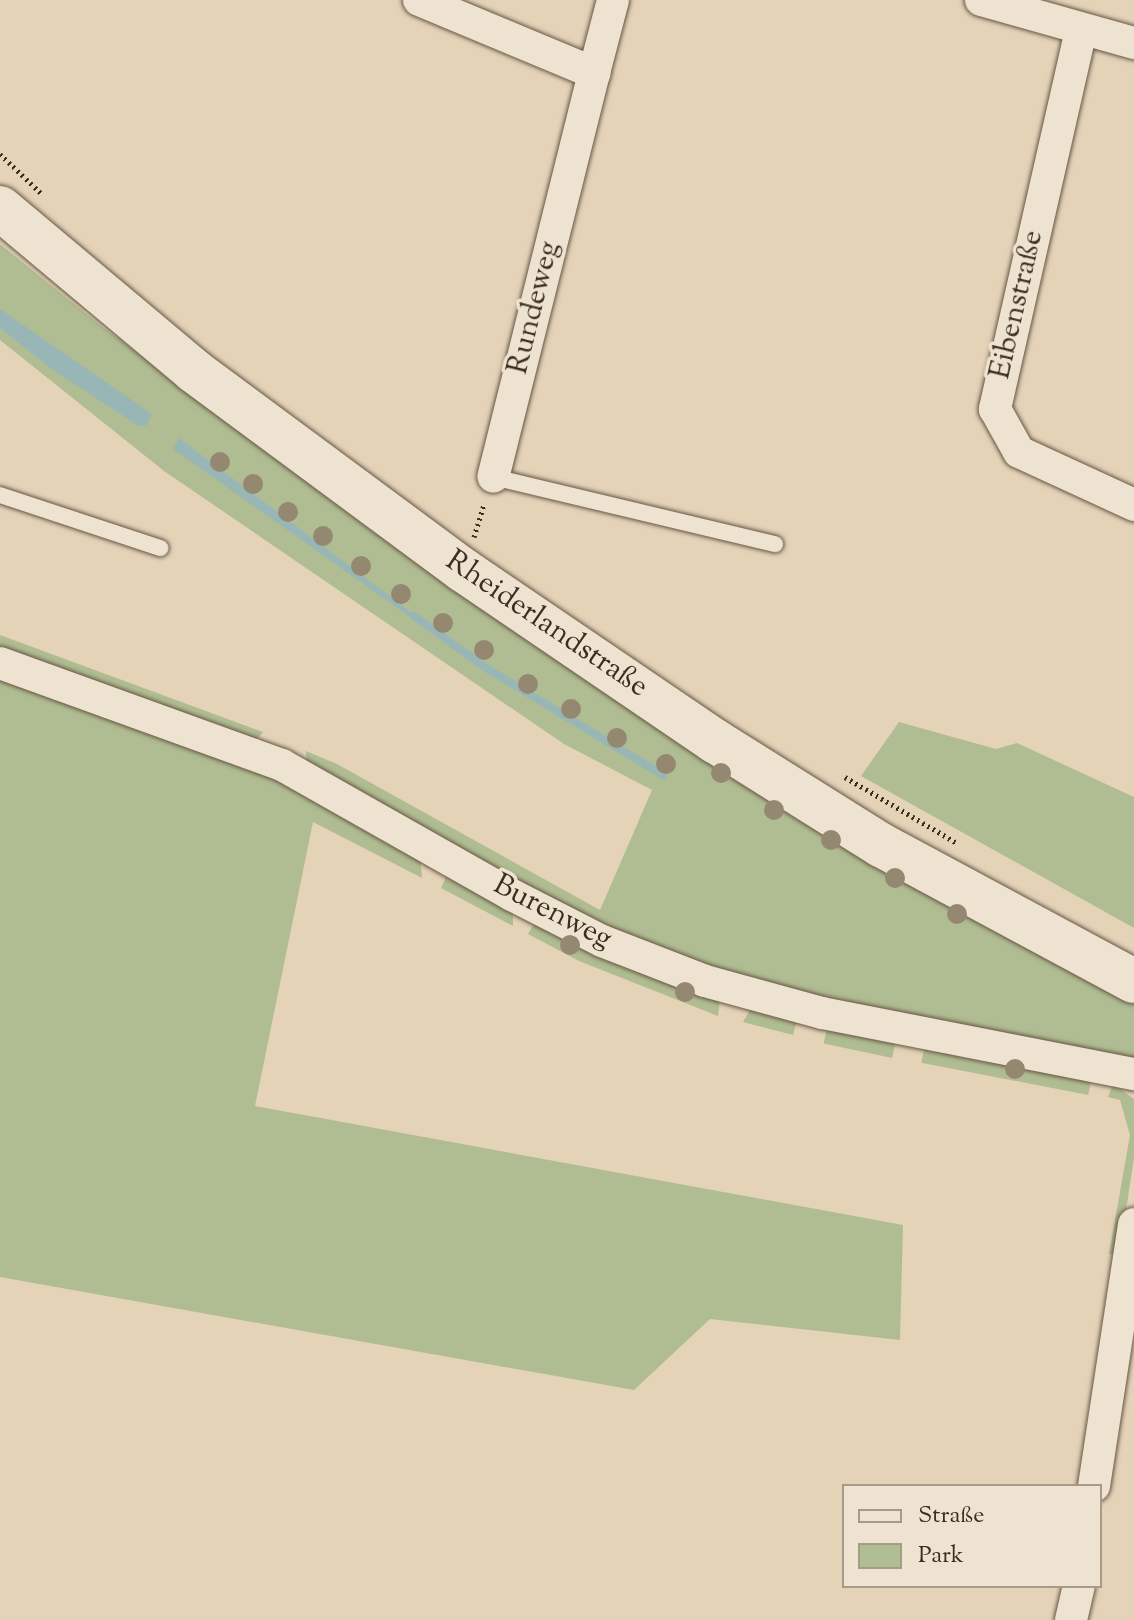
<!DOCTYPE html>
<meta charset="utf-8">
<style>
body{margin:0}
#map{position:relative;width:1134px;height:1620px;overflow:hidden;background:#e5d3b8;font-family:"Sorts Mill Goudy",serif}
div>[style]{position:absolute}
.green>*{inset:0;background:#b0bd92;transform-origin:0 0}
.water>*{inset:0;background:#98b6b6}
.stream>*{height:8px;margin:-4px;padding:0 4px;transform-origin:4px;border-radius:4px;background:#98b6b6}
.path>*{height:5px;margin-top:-2.5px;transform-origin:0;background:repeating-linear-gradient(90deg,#3c2e1e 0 2px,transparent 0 6px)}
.roads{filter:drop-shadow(0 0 2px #665744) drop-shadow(0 0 2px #665744)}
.lane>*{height:16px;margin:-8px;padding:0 8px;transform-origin:8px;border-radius:8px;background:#eee2d1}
.street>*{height:32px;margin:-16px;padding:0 16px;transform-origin:16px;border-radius:16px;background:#eee2d1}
.secondary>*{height:44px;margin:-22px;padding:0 22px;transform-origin:22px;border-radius:22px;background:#eee2d1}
.trees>*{width:20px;height:20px;margin:-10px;border-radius:50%;background:#958870}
span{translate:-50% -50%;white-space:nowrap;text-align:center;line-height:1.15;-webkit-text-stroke:7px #eee2d1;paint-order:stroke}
.street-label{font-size:30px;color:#3c2e1e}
.legend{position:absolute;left:842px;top:1484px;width:260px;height:104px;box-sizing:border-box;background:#eee2d1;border:2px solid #a79a89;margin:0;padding:10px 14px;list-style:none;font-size:24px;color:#3c2e1e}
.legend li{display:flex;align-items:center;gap:16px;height:40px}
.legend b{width:40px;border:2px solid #a79a89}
</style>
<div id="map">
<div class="green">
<div style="clip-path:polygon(0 244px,101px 326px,329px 493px,1134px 995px,1134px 1067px,809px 1001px,644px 950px,307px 766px,306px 751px,337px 764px,600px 910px,652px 790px,564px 744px,164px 471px,0 340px)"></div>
<div style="clip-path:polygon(0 635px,263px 732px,254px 743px,0 652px)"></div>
<div style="clip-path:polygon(0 672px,247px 764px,420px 853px,422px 878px,313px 822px,255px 1106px,903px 1225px,900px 1340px,710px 1319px,634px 1390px,0 1277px)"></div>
<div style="clip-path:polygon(899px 722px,996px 749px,1017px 743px,1134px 797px,1134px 928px,861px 776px)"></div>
<div style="clip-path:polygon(447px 875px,513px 906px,513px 926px,441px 888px)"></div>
<div style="clip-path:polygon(538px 917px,720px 997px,718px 1016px,579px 961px,528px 934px)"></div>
<div style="clip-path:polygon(752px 1006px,798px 1016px,793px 1035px,743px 1022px)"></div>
<div style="left:828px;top:1023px;width:70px;height:21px;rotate:12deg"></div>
<div style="left:925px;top:1044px;width:170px;height:19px;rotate:11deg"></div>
<div style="clip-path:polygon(1113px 1084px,1134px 1099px,1134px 1158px,1119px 1256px,1109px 1254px,1130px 1135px,1120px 1100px,1108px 1097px)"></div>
</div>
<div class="water">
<div style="clip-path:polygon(0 309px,152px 414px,147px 425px,139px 426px,53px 370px,0 328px)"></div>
<div style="clip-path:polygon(179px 438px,423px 621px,423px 626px,173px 449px)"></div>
</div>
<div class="stream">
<div style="left:414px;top:616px;width:89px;rotate:35.8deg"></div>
<div style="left:486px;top:668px;width:207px;rotate:31.2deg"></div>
</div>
<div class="path">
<div style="left:0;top:154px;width:59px;rotate:43.6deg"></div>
<div style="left:474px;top:537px;width:34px;rotate:-73deg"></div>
<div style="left:845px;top:777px;width:130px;rotate:30.5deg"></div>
</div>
<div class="roads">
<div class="lane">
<div style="left:493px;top:477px;width:290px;rotate:13.4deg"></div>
<div style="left:0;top:495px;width:169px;rotate:18.3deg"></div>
</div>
<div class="street">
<div style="left:419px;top:0;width:190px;rotate:22.6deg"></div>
<div style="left:594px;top:73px;width:416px;rotate:104deg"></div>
<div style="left:981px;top:0;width:159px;rotate:15.7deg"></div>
<div style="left:1081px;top:30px;width:389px;rotate:102.8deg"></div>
<div style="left:995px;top:409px;width:49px;rotate:60.8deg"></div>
<div style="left:1019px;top:452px;width:127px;rotate:24.7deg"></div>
<div style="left:594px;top:73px;width:75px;rotate:-75.4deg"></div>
<div style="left:0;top:663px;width:300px;rotate:19.9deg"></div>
<div style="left:282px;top:765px;width:264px;rotate:29.5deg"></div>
<div style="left:512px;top:895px;width:101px;rotate:27.1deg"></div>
<div style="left:602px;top:941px;width:110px;rotate:21.2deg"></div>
<div style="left:705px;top:981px;width:121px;rotate:15.3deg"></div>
<div style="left:822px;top:1013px;width:318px;rotate:11.1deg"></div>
<div style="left:1094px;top:1486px;width:265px;rotate:-81.3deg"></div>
<div style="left:1071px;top:1620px;width:35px;rotate:-77deg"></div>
</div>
<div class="secondary">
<div style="left:0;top:208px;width:253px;rotate:40deg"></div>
<div style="left:194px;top:371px;width:335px;rotate:36.5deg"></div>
<div style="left:463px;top:570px;width:305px;rotate:34.2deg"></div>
<div style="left:715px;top:741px;width:196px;rotate:32.1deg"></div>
<div style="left:881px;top:845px;width:287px;rotate:28.3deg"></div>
</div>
</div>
<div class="trees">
<div style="left:220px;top:462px"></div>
<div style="left:253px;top:484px"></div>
<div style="left:288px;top:512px"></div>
<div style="left:323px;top:536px"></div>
<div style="left:361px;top:566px"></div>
<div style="left:401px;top:594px"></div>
<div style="left:443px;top:623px"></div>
<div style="left:484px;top:650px"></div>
<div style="left:528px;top:684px"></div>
<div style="left:571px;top:709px"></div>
<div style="left:617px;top:738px"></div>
<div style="left:666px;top:764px"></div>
<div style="left:721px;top:773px"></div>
<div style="left:774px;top:810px"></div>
<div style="left:831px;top:840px"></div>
<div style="left:895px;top:878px"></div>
<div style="left:957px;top:914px"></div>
<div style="left:570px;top:945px"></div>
<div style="left:685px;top:992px"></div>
<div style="left:1015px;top:1069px"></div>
</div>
<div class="street-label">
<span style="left:1018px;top:305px;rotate:-77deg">Eibenstraße</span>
<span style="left:535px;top:308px;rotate:-76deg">Rundeweg</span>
<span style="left:546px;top:625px;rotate:34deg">Rheiderlandstraße</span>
<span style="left:552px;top:913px;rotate:27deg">Burenweg</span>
</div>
<ul class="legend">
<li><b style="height:10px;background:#eee2d1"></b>Straße</li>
<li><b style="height:22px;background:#b0bd92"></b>Park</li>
</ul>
</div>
